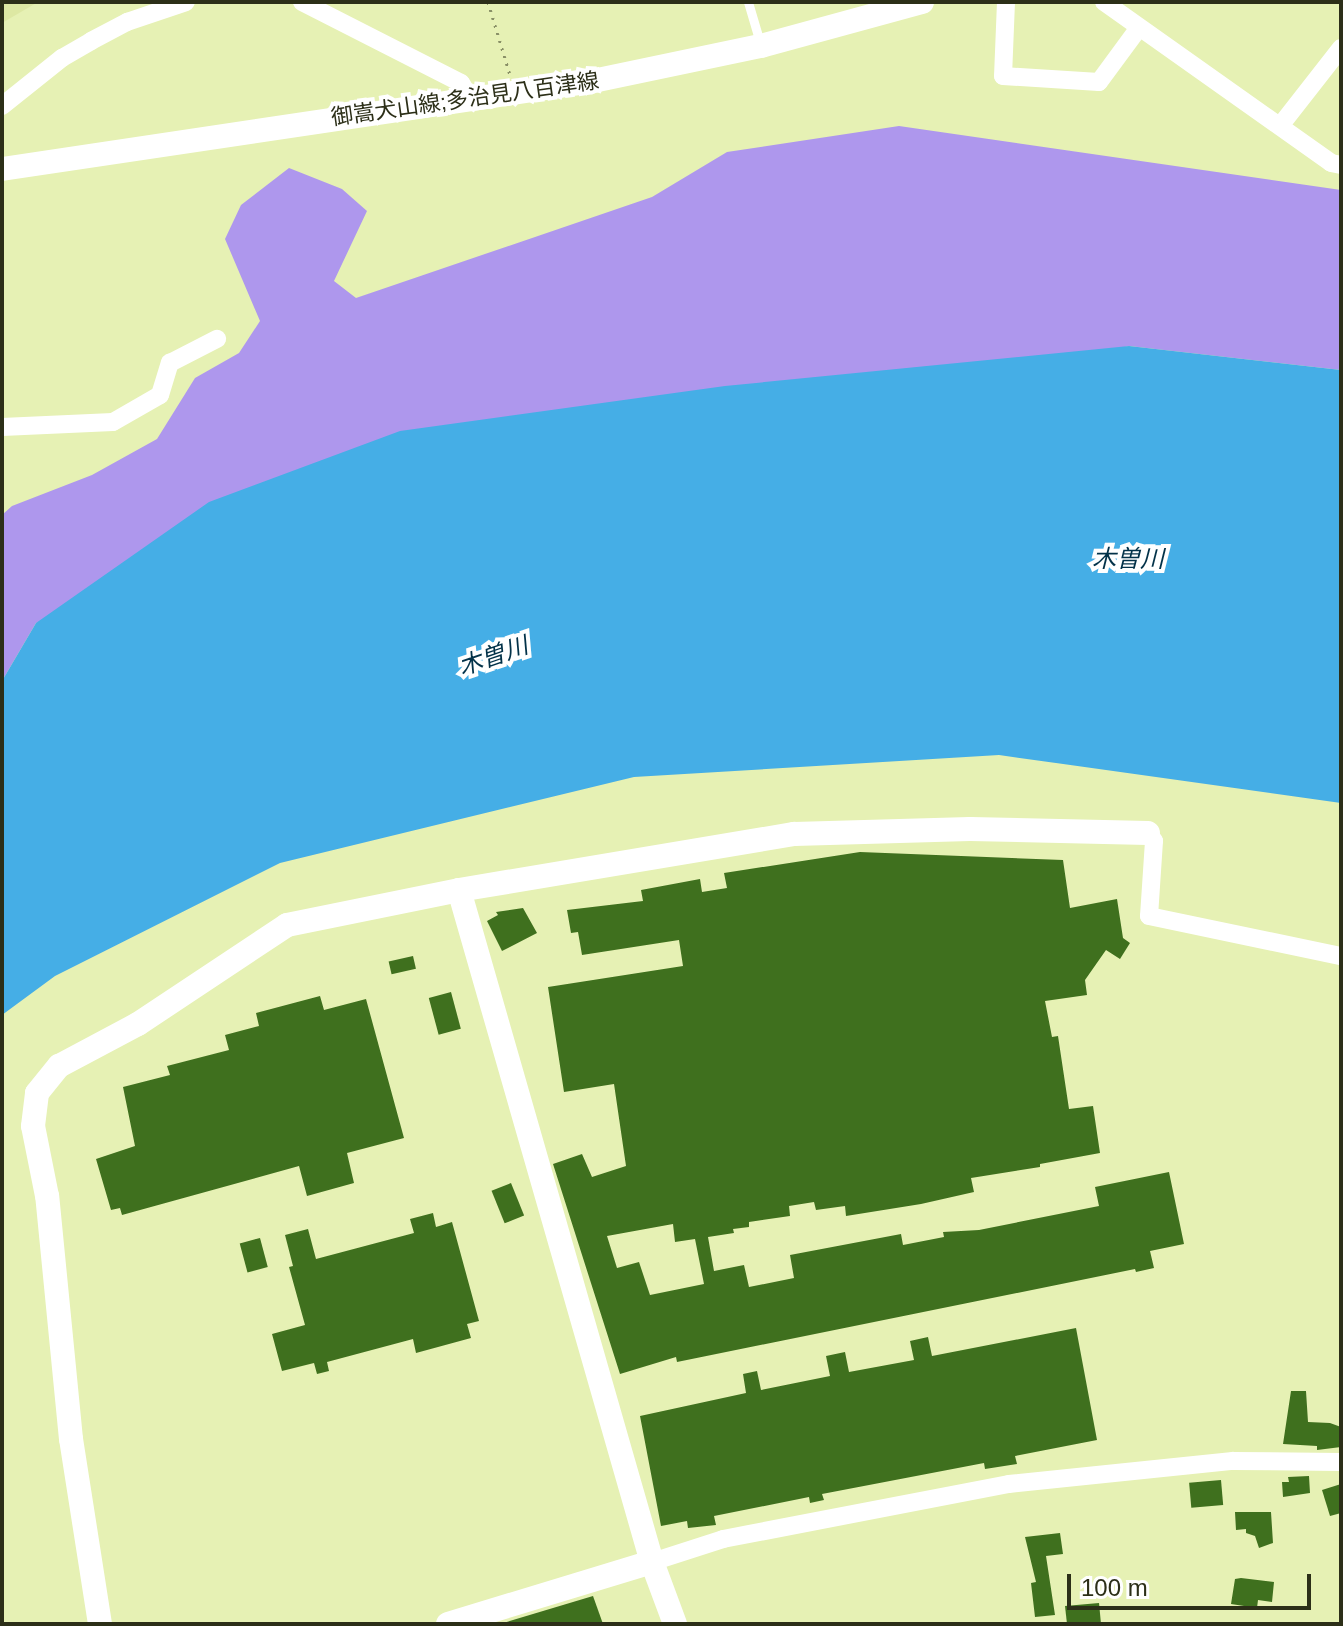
<!DOCTYPE html>
<meta charset="utf-8">
<style>
body{margin:0}
#map{position:relative;width:1343px;height:1626px;overflow:hidden;background:#e6f1b4;font-family:Helvetica,"Noto Sans JP",sans-serif}
div>[style]{position:absolute}
.built>*{inset:0;background:#dde8a3}
.forest>*{inset:0;background:#ae97ed}
.water>*{inset:0;background:#45aee6}
.building>*{inset:0;background:#3f701e;transform-origin:0 0}
.path>*{height:3px;margin-top:-1.5px;transform-origin:0;background:repeating-linear-gradient(90deg,#899066 0 2px,transparent 0 8px)}
.lane>*{height:9px;margin:-4.5px;padding:0 4.5px;transform-origin:4.5px;border-radius:4.5px;background:#fff}
.street>*{height:18px;margin:-9px;padding:0 9px;transform-origin:9px;border-radius:9px;background:#fff}
.secondary>*{height:24px;margin:-12px;padding:0 12px;transform-origin:12px;border-radius:12px;background:#fff}
span{translate:-50% -50%;white-space:nowrap;text-align:center;line-height:1.15;-webkit-text-stroke:8px #fff;paint-order:stroke}
.street-label{font-size:22px;color:#2c2f18}
.water-label{font-size:24px;color:#033249;font-style:italic}
.frame{position:absolute;inset:0;border:4px solid #2c2f18;pointer-events:none}
.scale{position:absolute;left:1067px;top:1574px;width:244px;height:36px;box-sizing:border-box;border:4px solid #2c2f18;border-top:0;padding-left:10px;font-size:24px;line-height:28px;white-space:nowrap;color:#2c2f18;-webkit-text-stroke:6px #fff;paint-order:stroke}
</style>
<div id="map">
<div class="built">
<div style="clip-path:polygon(2px 2px,38px 2px,2px 23px)"></div>
</div>
<div class="forest">
<div style="clip-path:polygon(899px 126px,1341px 190px,1341px 370px,1129px 346px,36px 623px,2px 681px,2px 515px,12px 506px,92px 475px,157px 439px,195px 378px,239px 353px,260px 321px,225px 239px,241px 205px,289px 168px,342px 189px,367px 211px,334px 281px,356px 298px,652px 197px,727px 152px)"></div>
</div>
<div class="water">
<div style="clip-path:polygon(1129px 346px,1341px 370px,1341px 803px,999px 755px,634px 777px,280px 863px,55px 976px,2px 1015px,2px 681px,36px 623px,209px 502px,400px 431px,725px 386px)"></div>
</div>
<div class="building">
<div style="clip-path:polygon(evenodd,860px 852px,1063px 860px,1070px 908px,1117px 899px,1123px 938px,1130px 943px,1120px 959px,1106px 950px,1085px 980px,1087px 995px,1045px 1001px,1052px 1037px,1058px 1036px,1069px 1109px,1093px 1106px,1100px 1153px,1040px 1164px,1040px 1167px,971px 1178px,974px 1192px,921px 1204px,846px 1216px,845px 1206px,816px 1210px,814px 1202px,789px 1206px,790px 1216px,749px 1222px,749px 1227px,733px 1229px,734px 1233px,708px 1237px,714px 1271px,744px 1265px,749px 1287px,794px 1278px,790px 1255px,901px 1234px,903px 1245px,944px 1237px,943px 1232px,979px 1230px,1099px 1206px,1095px 1187px,1169px 1172px,1184px 1244px,1150px 1251px,1154px 1268px,1136px 1272px,1135px 1269px,677px 1362px,676px 1357px,620px 1374px,553px 1164px,582px 1154px,592px 1177px,626px 1166px,614px 1084px,564px 1092px,548px 987px,683px 966px,679px 940px,582px 955px,578px 932px,571px 933px,567px 910px,643px 901px,641px 890px,700px 879px,702px 892px,727px 888px,724px 873px,860px 852px,673px 1224px,675px 1242px,695px 1239px,704px 1284px,650px 1295px,639px 1262px,617px 1268px,607px 1236px,673px 1224px)"></div>
<div style="clip-path:polygon(523px 908px,537px 933px,502px 951px,487px 921px,498px 915px,496px 912px)"></div>
<div style="left:413px;top:956px;width:13px;height:25px;rotate:77deg"></div>
<div style="left:451px;top:992px;width:38px;height:23px;rotate:75deg"></div>
<div style="clip-path:polygon(320px 996px,324px 1010px,366px 999px,404px 1138px,347px 1153px,354px 1183px,307px 1196px,299px 1166px,122px 1215px,120px 1208px,111px 1210px,96px 1159px,135px 1146px,123px 1087px,170px 1075px,167px 1066px,229px 1050px,225px 1035px,259px 1026px,256px 1013px)"></div>
<div style="left:511px;top:1183px;width:35px;height:21px;rotate:68deg"></div>
<div style="clip-path:polygon(433px 1213px,436px 1227px,452px 1222px,479px 1321px,467px 1324px,471px 1338px,416px 1353px,413px 1339px,327px 1362px,329px 1371px,317px 1374px,314px 1363px,282px 1371px,272px 1334px,305px 1325px,289px 1267px,293px 1266px,285px 1235px,308px 1229px,316px 1259px,414px 1233px,410px 1219px)"></div>
<div style="left:260px;top:1238px;width:30px;height:21px;rotate:75deg"></div>
<div style="clip-path:polygon(1076px 1328px,1097px 1440px,1015px 1456px,1017px 1464px,985px 1469px,984px 1463px,822px 1494px,824px 1500px,810px 1503px,809px 1497px,714px 1516px,716px 1525px,688px 1528px,687px 1521px,661px 1526px,640px 1416px,746px 1393px,743px 1374px,757px 1371px,761px 1390px,830px 1376px,826px 1356px,845px 1352px,849px 1372px,914px 1360px,910px 1341px,928px 1337px,932px 1356px)"></div>
<div style="clip-path:polygon(1291px 1391px,1306px 1391px,1308px 1422px,1330px 1423px,1341px 1427px,1341px 1447px,1317px 1450px,1317px 1446px,1283px 1444px)"></div>
<div style="clip-path:polygon(1309px 1476px,1310px 1493px,1283px 1497px,1282px 1482px,1289px 1482px,1288px 1477px)"></div>
<div style="left:1221px;top:1480px;width:25px;height:32px;rotate:85deg"></div>
<div style="clip-path:polygon(1341px 1484px,1341px 1513px,1330px 1516px,1322px 1490px)"></div>
<div style="clip-path:polygon(1235px 1512px,1271px 1512px,1273px 1543px,1259px 1548px,1255px 1536px,1246px 1533px,1246px 1529px,1236px 1530px)"></div>
<div style="clip-path:polygon(1060px 1533px,1063px 1554px,1046px 1556px,1055px 1615px,1035px 1617px,1031px 1583px,1036px 1582px,1025px 1537px)"></div>
<div style="clip-path:polygon(1241px 1578px,1274px 1582px,1272px 1602px,1258px 1600px,1257px 1608px,1231px 1604px,1235px 1579px)"></div>
<div style="clip-path:polygon(593px 1596px,603px 1624px,500px 1624px)"></div>
<div style="clip-path:polygon(1099px 1603px,1101px 1624px,1067px 1624px,1065px 1606px)"></div>
</div>
<div class="path">
<div style="left:488px;top:2px;width:76px;rotate:73.2deg"></div>
</div>
<div class="lane">
<div style="left:748px;top:2px;width:46px;rotate:73.5deg"></div>
</div>
<div class="street">
<div style="left:302px;top:2px;width:178px;rotate:27deg"></div>
<div style="left:461px;top:83px;width:17px;rotate:59deg"></div>
<div style="left:1006px;top:2px;width:74px;rotate:92.3deg"></div>
<div style="left:1003px;top:76px;width:96px;rotate:3.6deg"></div>
<div style="left:1099px;top:82px;width:66px;rotate:-53.7deg"></div>
<div style="left:1104px;top:2px;width:278px;rotate:35.3deg"></div>
<div style="left:1331px;top:163px;width:10px;rotate:11deg"></div>
<div style="left:2px;top:106px;width:77px;rotate:-38.7deg"></div>
<div style="left:62px;top:58px;width:34px;rotate:-30deg"></div>
<div style="left:91px;top:41px;width:41px;rotate:-27.8deg"></div>
<div style="left:127px;top:22px;width:62px;rotate:-18.7deg"></div>
<div style="left:1280px;top:126px;width:99px;rotate:-52deg"></div>
<div style="left:2px;top:427px;width:111px;rotate:-2.6deg"></div>
<div style="left:113px;top:422px;width:54px;rotate:-29.9deg"></div>
<div style="left:160px;top:395px;width:34px;rotate:-73deg"></div>
<div style="left:170px;top:363px;width:53px;rotate:-27.1deg"></div>
<div style="left:1148px;top:833px;width:10px;rotate:53deg"></div>
<div style="left:1154px;top:841px;width:75px;rotate:93.8deg"></div>
<div style="left:1149px;top:916px;width:196px;rotate:11.8deg"></div>
<div style="left:652px;top:1562px;width:75px;rotate:-17.9deg"></div>
<div style="left:723px;top:1539px;width:291px;rotate:-10.9deg"></div>
<div style="left:1009px;top:1484px;width:225px;rotate:-5.9deg"></div>
<div style="left:1233px;top:1461px;width:108px;rotate:0.5deg"></div>
</div>
<div class="secondary">
<div style="left:2px;top:169px;width:598px;rotate:-8.47deg"></div>
<div style="left:593px;top:81px;width:172px;rotate:-11.8deg"></div>
<div style="left:761px;top:46px;width:167px;rotate:-15.3deg"></div>
<div style="left:459px;top:890px;width:699px;rotate:73.98deg"></div>
<div style="left:652px;top:1562px;width:66px;rotate:69.6deg"></div>
<div style="left:100px;top:1624px;width:187px;rotate:-98.9deg"></div>
<div style="left:71px;top:1439px;width:244px;rotate:-95.6deg"></div>
<div style="left:47px;top:1196px;width:71px;rotate:-101.3deg"></div>
<div style="left:33px;top:1126px;width:33px;rotate:-83deg"></div>
<div style="left:37px;top:1093px;width:35px;rotate:-51deg"></div>
<div style="left:59px;top:1066px;width:89px;rotate:-28deg"></div>
<div style="left:138px;top:1024px;width:179px;rotate:-33.6deg"></div>
<div style="left:287px;top:925px;width:176px;rotate:-11.5deg"></div>
<div style="left:459px;top:890px;width:340px;rotate:-9.5deg"></div>
<div style="left:794px;top:834px;width:176px;rotate:-1.6deg"></div>
<div style="left:970px;top:829px;width:178px;rotate:1.3deg"></div>
<div style="left:448px;top:1624px;width:213px;rotate:-16.9deg"></div>
</div>
<div class="street-label">
<span style="left:465px;top:99px;rotate:-8deg">御嵩犬山線;多治見八百津線</span>
</div>
<div class="water-label">
<span style="left:1128px;top:559px">木曽川</span>
<span style="left:493px;top:656px;rotate:-19deg">木曽川</span>
</div>
<div class="frame"></div>
<div class="scale">100 m</div>
</div>
